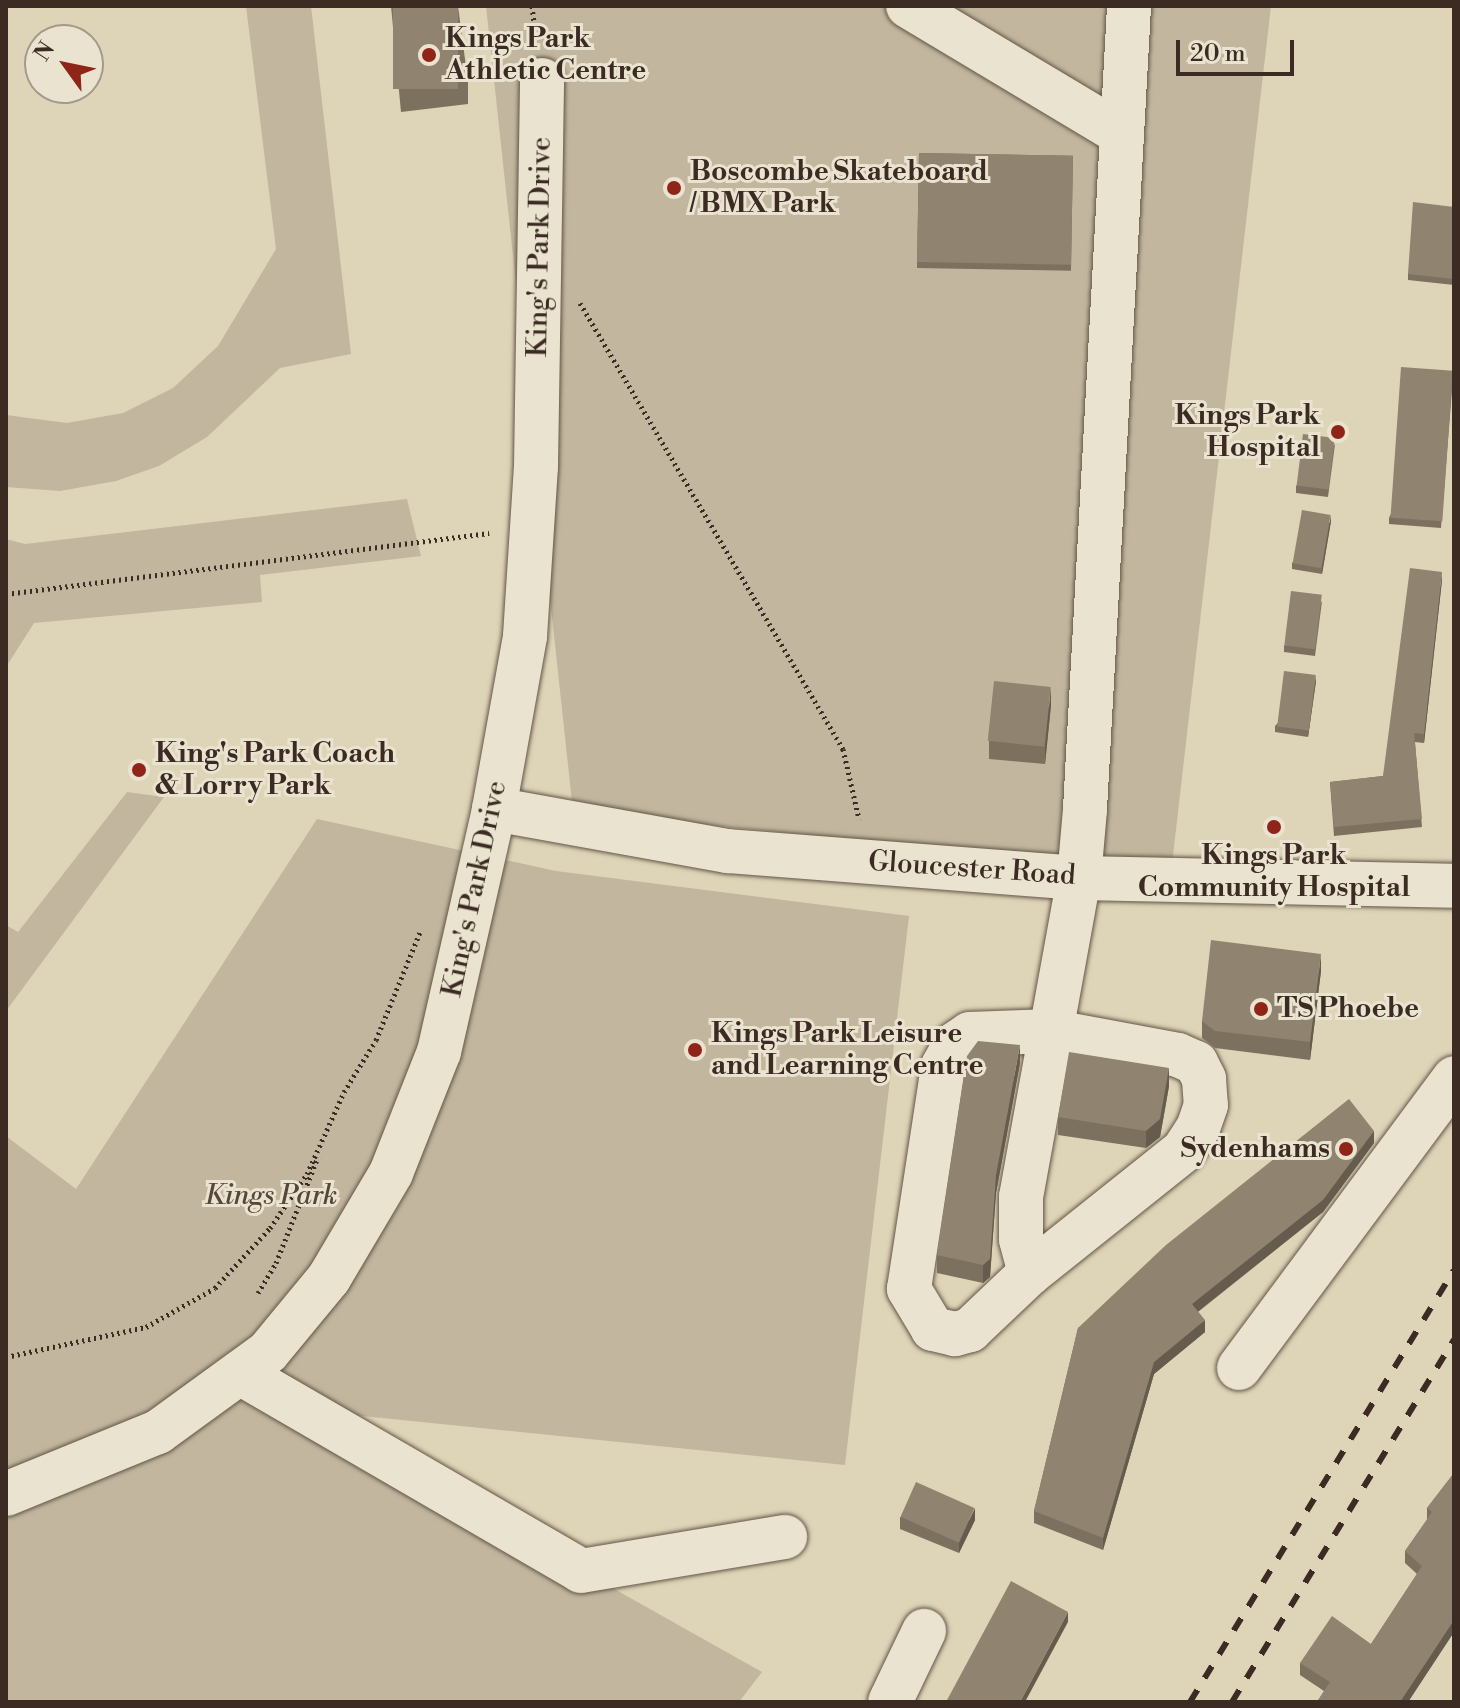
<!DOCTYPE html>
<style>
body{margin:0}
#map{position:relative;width:1460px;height:1708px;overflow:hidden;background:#ded4b7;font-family:"Libre Bodoni",serif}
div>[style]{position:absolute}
.green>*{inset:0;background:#c2b79e}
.path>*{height:5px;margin-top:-2.5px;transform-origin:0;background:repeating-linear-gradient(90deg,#3b2b22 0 2px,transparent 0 6px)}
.roads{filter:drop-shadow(0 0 2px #645547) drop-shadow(0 0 2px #645547)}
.minor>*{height:44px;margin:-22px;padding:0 22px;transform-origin:22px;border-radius:22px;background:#eae3d0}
.rail>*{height:6px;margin-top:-3px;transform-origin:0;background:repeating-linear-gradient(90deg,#3b2b22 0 14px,transparent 0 28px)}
.wall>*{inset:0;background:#7c715f;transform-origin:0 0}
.shaded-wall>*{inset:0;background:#655c4e}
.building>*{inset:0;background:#90836f;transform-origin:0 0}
.dots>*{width:22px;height:22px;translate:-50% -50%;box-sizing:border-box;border:4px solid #eae3d0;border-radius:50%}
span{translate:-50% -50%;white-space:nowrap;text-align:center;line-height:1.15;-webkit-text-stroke:6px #eae3d0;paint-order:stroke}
.poi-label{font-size:28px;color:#3b2b22;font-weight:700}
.left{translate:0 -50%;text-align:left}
.right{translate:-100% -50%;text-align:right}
.street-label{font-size:28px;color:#3b2b22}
.park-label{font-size:28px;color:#56473b;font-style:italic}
.frame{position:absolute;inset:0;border:8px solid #3b2b22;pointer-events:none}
.north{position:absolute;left:24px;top:24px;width:80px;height:80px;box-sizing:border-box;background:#eae3d0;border:2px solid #a4998a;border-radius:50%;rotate:303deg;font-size:22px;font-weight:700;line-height:32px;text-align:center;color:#3b2b22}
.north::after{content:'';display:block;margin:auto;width:28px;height:36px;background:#8f2418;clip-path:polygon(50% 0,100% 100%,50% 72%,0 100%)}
.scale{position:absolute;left:1176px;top:40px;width:118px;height:36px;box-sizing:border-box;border:4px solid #3b2b22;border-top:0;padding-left:10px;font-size:24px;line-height:28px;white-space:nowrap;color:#3b2b22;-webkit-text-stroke:6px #eae3d0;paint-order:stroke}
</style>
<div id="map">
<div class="green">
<div style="clip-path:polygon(246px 6px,311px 6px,351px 354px,280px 368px,207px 437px,159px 466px,116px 481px,60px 491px,6px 487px,6px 415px,67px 423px,123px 413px,173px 388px,218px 346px,276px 249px)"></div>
<div style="clip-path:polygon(486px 6px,1271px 6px,1172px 864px,927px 847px,573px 811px)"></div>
<div style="clip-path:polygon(407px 499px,421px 556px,260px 575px,262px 602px,34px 623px,6px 667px,6px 539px,25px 544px)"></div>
<div style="clip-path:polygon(127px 792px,164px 797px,6px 1011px,6px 925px,18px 932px)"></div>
<div style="clip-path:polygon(317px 819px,556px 871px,909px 916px,845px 1465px,274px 1407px,429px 1485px,762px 1672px,739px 1702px,6px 1702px,6px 1136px,76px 1189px)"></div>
</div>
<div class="path">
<div style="left:532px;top:6px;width:34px;rotate:83deg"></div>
<div style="left:580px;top:303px;width:518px;rotate:59.47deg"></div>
<div style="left:843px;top:749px;width:72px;rotate:77.1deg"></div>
<div style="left:6px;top:594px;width:487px;rotate:-7.2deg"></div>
<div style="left:258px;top:1293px;width:35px;rotate:-59deg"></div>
<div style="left:276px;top:1263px;width:114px;rotate:-68.4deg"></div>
<div style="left:6px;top:1357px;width:143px;rotate:-12.1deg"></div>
<div style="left:146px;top:1327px;width:79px;rotate:-29.5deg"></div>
<div style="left:215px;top:1288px;width:81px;rotate:-47.5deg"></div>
<div style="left:270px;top:1228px;width:65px;rotate:-55.6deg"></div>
<div style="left:307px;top:1174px;width:90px;rotate:-65.7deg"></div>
<div style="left:344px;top:1092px;width:61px;rotate:-58.4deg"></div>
<div style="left:376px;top:1040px;width:117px;rotate:-67.8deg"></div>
</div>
<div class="roads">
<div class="minor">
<div style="left:908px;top:6px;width:249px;rotate:30.9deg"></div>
<div style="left:494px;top:809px;width:238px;rotate:10.2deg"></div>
<div style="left:728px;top:851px;width:352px;rotate:4.4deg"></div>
<div style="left:1079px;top:878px;width:375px;rotate:1.2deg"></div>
<div style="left:1050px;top:1031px;width:130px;rotate:10.6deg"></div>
<div style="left:1178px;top:1055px;width:20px;rotate:24deg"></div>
<div style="left:1196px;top:1063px;width:18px;rotate:63deg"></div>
<div style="left:1204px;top:1079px;width:26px;rotate:86deg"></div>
<div style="left:1206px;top:1105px;width:24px;rotate:109deg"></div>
<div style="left:1198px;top:1128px;width:27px;rotate:123deg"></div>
<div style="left:1183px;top:1151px;width:196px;rotate:141.4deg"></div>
<div style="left:1030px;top:1273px;width:83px;rotate:136.5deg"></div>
<div style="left:970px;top:1330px;width:16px;rotate:165deg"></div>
<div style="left:955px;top:1334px;width:23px;rotate:-167deg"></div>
<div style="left:933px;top:1329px;width:47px;rotate:-121deg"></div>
<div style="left:909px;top:1289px;width:226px;rotate:-81.3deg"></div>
<div style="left:943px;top:1066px;width:25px;rotate:-61deg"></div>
<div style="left:955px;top:1044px;width:18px;rotate:-34deg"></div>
<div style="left:970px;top:1034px;width:80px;rotate:-2.1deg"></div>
<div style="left:1030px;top:1273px;width:35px;rotate:-105deg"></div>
<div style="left:1021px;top:1239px;width:42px;rotate:-90deg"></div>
<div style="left:1021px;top:1197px;width:324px;rotate:-79.7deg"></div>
<div style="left:1079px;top:878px;width:69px;rotate:-85deg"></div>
<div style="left:1085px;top:809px;width:804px;rotate:-86.86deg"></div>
<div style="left:1239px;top:1368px;width:361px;rotate:-53.4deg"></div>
<div style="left:240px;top:1373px;width:394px;rotate:30.1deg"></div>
<div style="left:581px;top:1571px;width:207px;rotate:-9.5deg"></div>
<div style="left:6px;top:1494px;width:164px;rotate:-22.2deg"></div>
<div style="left:158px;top:1432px;width:136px;rotate:-36deg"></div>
<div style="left:268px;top:1352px;width:96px;rotate:-50.5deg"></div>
<div style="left:329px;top:1278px;width:122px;rotate:-59.4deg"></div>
<div style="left:391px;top:1173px;width:130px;rotate:-68.4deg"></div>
<div style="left:439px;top:1052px;width:249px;rotate:-77.2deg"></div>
<div style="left:494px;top:809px;width:176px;rotate:-79.8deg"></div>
<div style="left:525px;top:636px;width:169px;rotate:-86.3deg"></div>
<div style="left:536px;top:467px;width:387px;rotate:-89.1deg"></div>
<div style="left:890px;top:1702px;width:79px;rotate:-64.4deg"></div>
</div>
</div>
<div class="rail">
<div style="left:1190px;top:1702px;width:506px;rotate:-58.57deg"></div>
<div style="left:1232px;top:1702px;width:425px;rotate:-58.5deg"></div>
</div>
<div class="wall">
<div style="clip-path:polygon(391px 6px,458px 6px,468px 82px,468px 104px,401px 112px)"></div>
<div style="left:919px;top:153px;width:154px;height:115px;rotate:1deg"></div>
<div style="clip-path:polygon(1454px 207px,1454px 285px,1408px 280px,1408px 274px)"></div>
<div style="clip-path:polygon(1453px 377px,1441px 528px,1389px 524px,1389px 518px)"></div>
<div style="clip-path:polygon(1335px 444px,1328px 497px,1296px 493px,1296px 486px)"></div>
<div style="clip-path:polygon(1331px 521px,1322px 574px,1292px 569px,1292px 563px)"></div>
<div style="clip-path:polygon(1442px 580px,1424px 743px,1415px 742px,1422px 827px,1334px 836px,1330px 782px,1383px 776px)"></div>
<div style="clip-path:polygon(1322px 601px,1315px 656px,1284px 652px,1284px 646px)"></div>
<div style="clip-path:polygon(1316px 681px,1308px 737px,1275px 732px,1275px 726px)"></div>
<div style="clip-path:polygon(1051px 705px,1045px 764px,989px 759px,989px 741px)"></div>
<div style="clip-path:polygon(1321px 971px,1310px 1060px,1215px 1048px,1202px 1038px,1202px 1021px)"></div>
<div style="clip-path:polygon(1020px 1063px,996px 1193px,990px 1277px,983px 1283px,937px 1273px,937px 1255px)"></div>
<div style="clip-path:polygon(1169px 1086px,1160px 1137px,1146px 1148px,1058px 1135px,1058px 1117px)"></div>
<div style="clip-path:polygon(1374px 1143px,1323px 1212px,1198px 1312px,1205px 1332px,1154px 1374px,1103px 1550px,1034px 1523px,1034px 1511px,1078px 1328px)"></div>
<div style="clip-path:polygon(1454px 1473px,1454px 1632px,1408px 1702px,1317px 1702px,1324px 1691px,1300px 1675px,1300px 1663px,1371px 1644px,1417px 1574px,1405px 1563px,1405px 1551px,1427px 1520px,1427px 1508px)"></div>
<div style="clip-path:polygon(900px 1517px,975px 1520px,959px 1553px,900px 1529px)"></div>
</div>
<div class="shaded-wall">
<div style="clip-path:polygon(1331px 515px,1331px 521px,1322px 574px,1322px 568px)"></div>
<div style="clip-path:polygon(1442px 572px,1442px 580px,1424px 743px,1424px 734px)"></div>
<div style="clip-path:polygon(1316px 675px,1316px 681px,1308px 737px,1308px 731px)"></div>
<div style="clip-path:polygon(1051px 687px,1051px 705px,1045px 764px,1045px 746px)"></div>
<div style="clip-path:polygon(1321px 954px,1321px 971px,1310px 1060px,1310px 1042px)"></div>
<div style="clip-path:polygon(1020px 1045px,1020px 1063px,996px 1193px,990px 1277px,983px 1283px,983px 1265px,996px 1175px)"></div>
<div style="clip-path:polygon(1169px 1068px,1169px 1086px,1160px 1137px,1146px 1148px,1146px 1131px)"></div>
<div style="clip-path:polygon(1374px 1131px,1374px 1143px,1323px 1212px,1192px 1316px,1192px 1304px)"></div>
<div style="clip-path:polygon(1205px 1320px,1205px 1332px,1154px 1374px,1103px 1550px,1103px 1538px,1154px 1362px)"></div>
<div style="clip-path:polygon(975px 1508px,975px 1520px,959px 1553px,959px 1541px)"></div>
<div style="clip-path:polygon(1068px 1612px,1068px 1622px,1025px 1702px,1020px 1702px)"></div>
<div style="clip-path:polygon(1454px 1620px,1454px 1632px,1408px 1702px,1400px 1702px)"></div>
</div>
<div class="building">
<div style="left:393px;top:6px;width:65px;height:83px"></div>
<div style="left:919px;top:153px;width:154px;height:109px;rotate:1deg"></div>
<div style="clip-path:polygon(1413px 202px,1454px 207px,1454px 279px,1408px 274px)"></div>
<div style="left:1401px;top:367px;width:52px;height:151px;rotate:4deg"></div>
<div style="left:1303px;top:434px;width:32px;height:52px;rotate:7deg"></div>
<div style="left:1302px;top:510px;width:29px;height:54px;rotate:10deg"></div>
<div style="clip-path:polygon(1410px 568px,1442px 572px,1424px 734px,1414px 733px,1422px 819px,1334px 827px,1330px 782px,1383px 776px)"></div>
<div style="left:1291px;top:591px;width:31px;height:55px;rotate:7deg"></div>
<div style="left:1284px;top:671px;width:32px;height:56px;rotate:7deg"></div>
<div style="left:994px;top:681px;width:57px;height:60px;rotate:6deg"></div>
<div style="clip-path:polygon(1211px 940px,1321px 954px,1310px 1042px,1215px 1031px,1202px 1021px)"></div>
<div style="clip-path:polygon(978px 1041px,1020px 1045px,996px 1175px,990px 1259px,983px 1265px,937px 1255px,967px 1056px)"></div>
<div style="clip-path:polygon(1069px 1052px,1169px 1068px,1160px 1119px,1146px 1131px,1058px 1117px)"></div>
<div style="clip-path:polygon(1349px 1099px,1374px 1131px,1323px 1200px,1192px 1304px,1205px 1320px,1154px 1362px,1103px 1538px,1034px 1511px,1078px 1328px,1166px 1245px)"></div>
<div style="clip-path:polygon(1454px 1473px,1454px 1620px,1400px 1702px,1317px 1702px,1330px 1682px,1300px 1663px,1332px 1616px,1371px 1644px,1422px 1566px,1405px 1551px,1432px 1512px,1427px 1508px)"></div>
<div style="left:916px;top:1482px;width:64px;height:38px;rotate:24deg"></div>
<div style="clip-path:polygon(1011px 1581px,1068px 1612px,1020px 1702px,946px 1702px)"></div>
</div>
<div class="dots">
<div style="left:429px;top:55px;background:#8f2418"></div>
<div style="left:674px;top:188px;background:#8f2418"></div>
<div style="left:1338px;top:432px;background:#8f2418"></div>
<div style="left:139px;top:770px;background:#8f2418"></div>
<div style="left:1274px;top:827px;background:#8f2418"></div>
<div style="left:1261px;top:1009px;background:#8f2418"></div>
<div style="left:695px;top:1050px;background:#8f2418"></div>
<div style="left:1346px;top:1149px;background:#8f2418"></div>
</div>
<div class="poi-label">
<span class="left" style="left:445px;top:55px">Kings Park<br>Athletic Centre</span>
<span class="left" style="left:690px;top:188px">Boscombe Skateboard<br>/ BMX Park</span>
<span class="right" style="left:1320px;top:432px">Kings Park<br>Hospital</span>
<span class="left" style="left:155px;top:770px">King's Park Coach<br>&amp; Lorry Park</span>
<span style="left:1274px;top:872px">Kings Park<br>Community Hospital</span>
<span class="left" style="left:1277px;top:1009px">TS Phoebe</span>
<span class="left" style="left:711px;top:1050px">Kings Park Leisure<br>and Learning Centre</span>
<span class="right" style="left:1330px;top:1149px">Sydenhams</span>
</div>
<div class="street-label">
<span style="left:540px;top:247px;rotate:-89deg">King's Park Drive</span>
<span style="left:972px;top:869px;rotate:4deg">Gloucester Road</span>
<span style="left:475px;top:889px;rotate:-78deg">King's Park Drive</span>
</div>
<div class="park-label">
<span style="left:271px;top:1196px">Kings Park</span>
</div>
<div class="frame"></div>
<div class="north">N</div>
<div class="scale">20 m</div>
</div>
